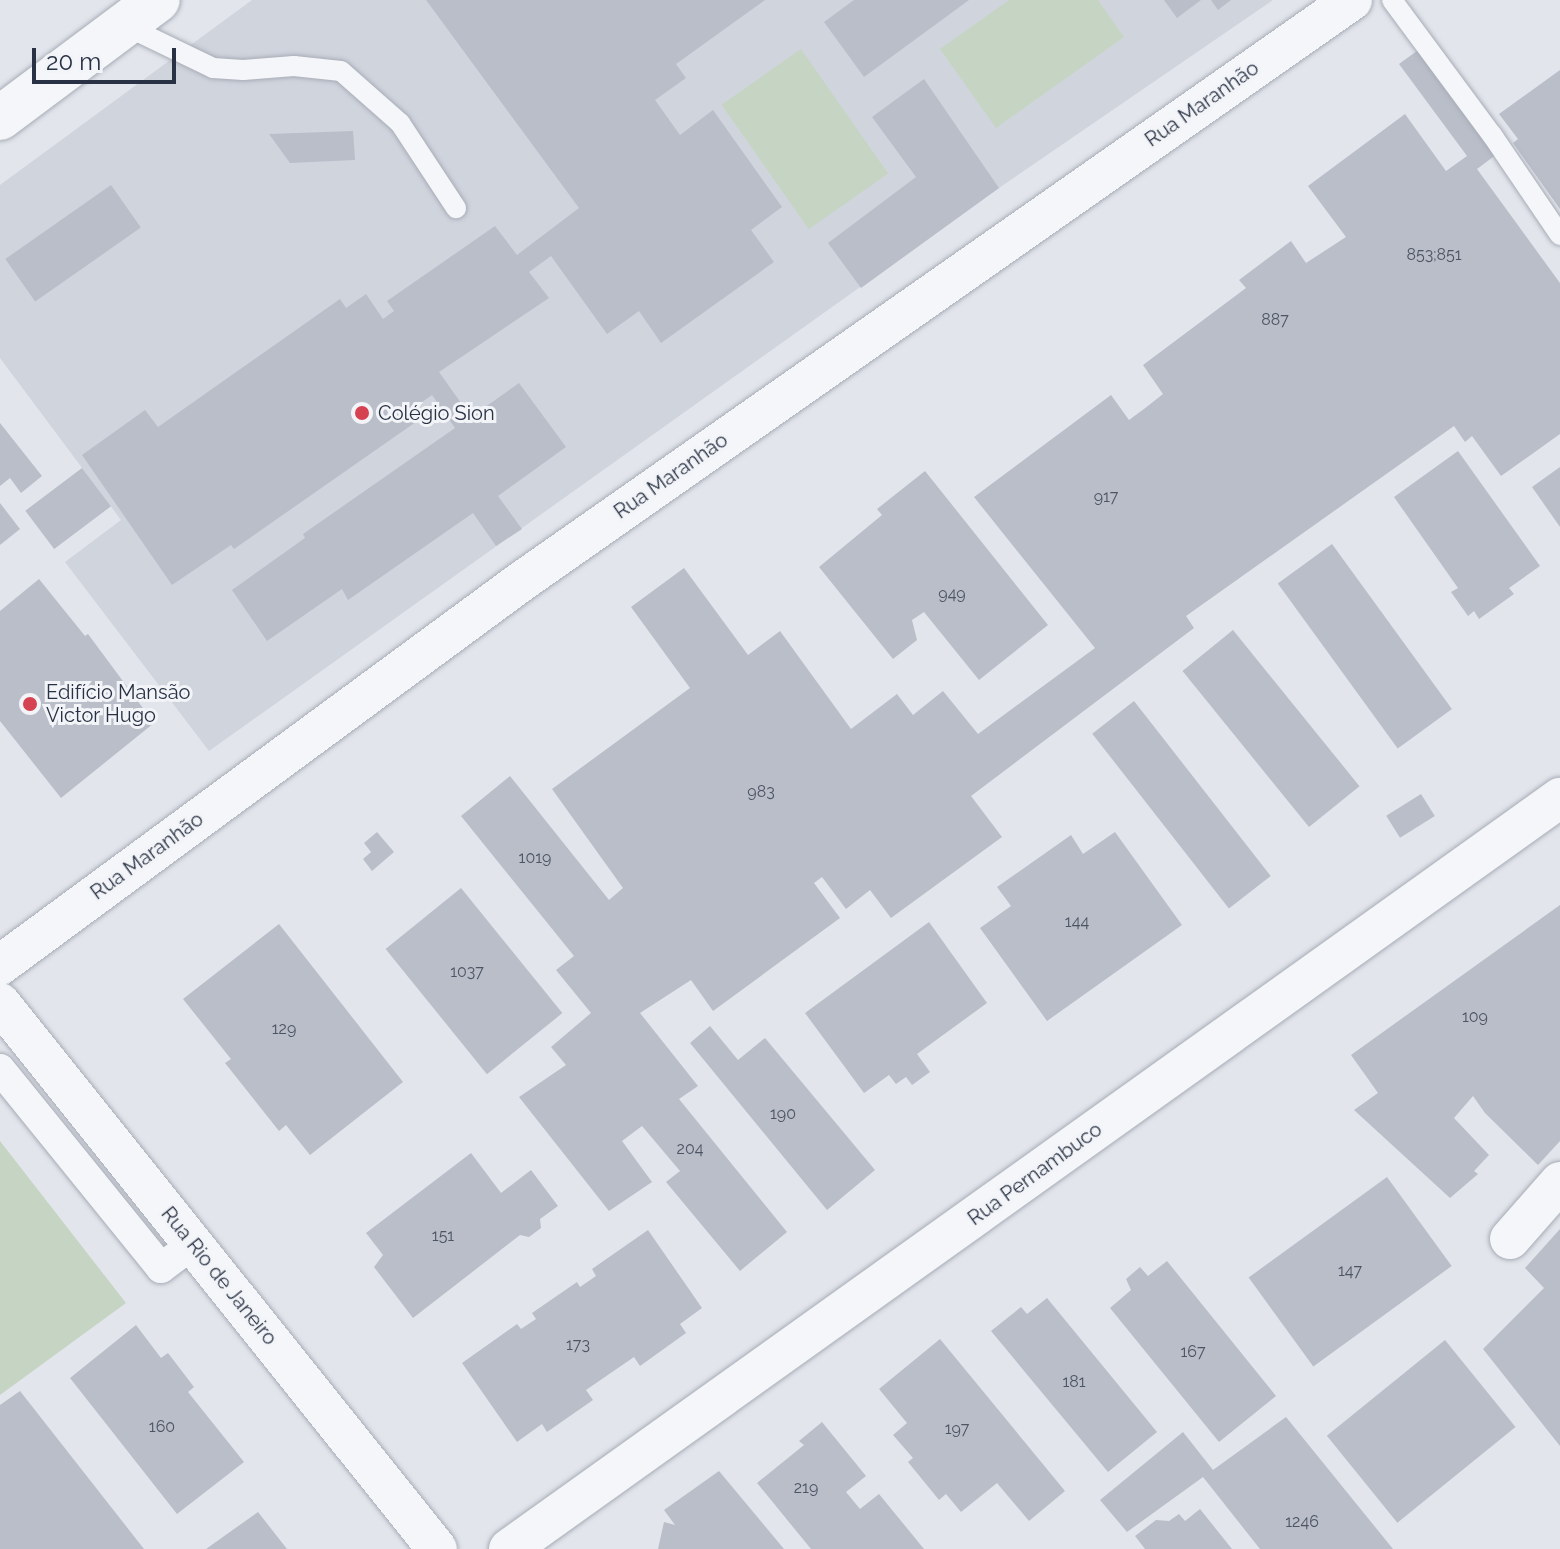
<!DOCTYPE html>
<meta charset="utf-8">
<style>
body{margin:0}
#map{position:relative;width:1560px;height:1549px;overflow:hidden;background:#e2e5eb;font-family:Raleway,sans-serif}
div>[style]{position:absolute}
.built>*{inset:0;background:#d0d4dd}
.green>*{inset:0;background:#c6d5c3;transform-origin:0 0}
.building>*{inset:0;background:#b9bec9;transform-origin:0 0}
.roads{filter:drop-shadow(0 0 2px #a7acb6) drop-shadow(0 0 2px #a7acb6)}
.service>*{height:20px;margin:-10px;padding:0 10px;transform-origin:10px;border-radius:10px;background:#f5f6f9}
.pedestrian>*{height:30px;margin:-15px;padding:0 15px;transform-origin:15px;border-radius:15px;background:#f5f6f9}
.minor>*{height:40px;margin:-20px;padding:0 20px;transform-origin:20px;border-radius:20px;background:#f5f6f9}
.tertiary>*{height:44px;margin:-22px;padding:0 22px;transform-origin:22px;border-radius:22px;background:#f5f6f9}
.dots>*{width:22px;height:22px;translate:-50% -50%;box-sizing:border-box;border:4px solid #f2f4f8;border-radius:50%}
span{translate:-50% -50%;white-space:nowrap;text-align:center;line-height:1.15;-webkit-text-stroke:6px #f2f4f8;paint-order:stroke}
.number-label{font-size:16px;color:#4d5565}
.number-label span{-webkit-text-stroke-width:0}
.street-label{font-size:20px;color:#293244}
.poi-label{font-size:20px;color:#293244}
.left{translate:0 -50%;text-align:left}
.scale{position:absolute;left:32px;top:48px;width:144px;height:36px;box-sizing:border-box;border:4px solid #293244;border-top:0;padding-left:10px;font-size:24px;line-height:28px;white-space:nowrap;color:#293244;-webkit-text-stroke:6px #f2f4f8;paint-order:stroke}
</style>
<div id="map">
<div class="built">
<div style="clip-path:polygon(252px 0,1273px 0,999px 188px,209px 751px,65px 562px,121px 520px,0 358px,0 185px)"></div>
</div>
<div class="green">
<div style="clip-path:polygon(1009px 0,1098px 0,1124px 37px,996px 128px,940px 49px)"></div>
<div style="left:801px;top:49px;width:152px;height:97px;rotate:55deg"></div>
<div style="clip-path:polygon(0 1141px,126px 1303px,0 1395px)"></div>
</div>
<div class="building">
<div style="clip-path:polygon(426px 0,765px 0,676px 64px,686px 78px,655px 100px,680px 135px,713px 110px,782px 207px,751px 230px,774px 262px,661px 343px,639px 311px,607px 334px,551px 256px,529px 272px,549px 298px,439px 372px,471px 417px,519px 383px,566px 447px,498px 496px,522px 529px,496px 546px,473px 513px,348px 600px,342px 589px,267px 641px,232px 590px,305px 538px,303px 534px,455px 428px,432px 395px,415px 407px,423px 417px,234px 549px,231px 545px,172px 585px,82px 455px,145px 410px,158px 427px,340px 299px,346px 308px,366px 294px,383px 319px,394px 311px,387px 301px,495px 226px,517px 255px,579px 208px)"></div>
<div style="clip-path:polygon(854px 0,969px 0,864px 77px,824px 22px)"></div>
<div style="clip-path:polygon(1164px 0,1201px 0,1177px 18px)"></div>
<div style="clip-path:polygon(1211px 0,1231px 0,1218px 10px)"></div>
<div style="clip-path:polygon(1421px 48px,1497px 154px,1477px 169px,1560px 283px,1560px 434px,1501px 476px,1472px 436px,1465px 442px,1454px 426px,1186px 616px,1194px 628px,971px 796px,1002px 837px,891px 918px,870px 890px,846px 909px,822px 877px,814px 883px,840px 918px,713px 1011px,691px 980px,640px 1013px,698px 1086px,679px 1099px,787px 1232px,740px 1271px,666px 1182px,680px 1171px,642px 1126px,622px 1141px,652px 1182px,609px 1211px,519px 1097px,566px 1065px,551px 1047px,591px 1013px,556px 970px,574px 956px,461px 816px,510px 776px,609px 900px,623px 888px,552px 789px,690px 688px,631px 607px,684px 568px,748px 655px,780px 631px,851px 729px,897px 694px,913px 715px,943px 691px,978px 734px,1095px 648px,974px 497px,1111px 395px,1129px 420px,1144px 409px,1163px 394px,1143px 365px,1246px 288px,1239px 280px,1291px 241px,1306px 263px,1346px 237px,1308px 186px,1405px 114px,1446px 171px,1467px 156px,1399px 64px)"></div>
<div style="clip-path:polygon(1560px 70px,1560px 209px,1513px 143px,1518px 139px,1499px 114px)"></div>
<div style="clip-path:polygon(924px 79px,999px 188px,861px 288px,828px 243px,916px 177px,872px 117px)"></div>
<div style="clip-path:polygon(353px 131px,355px 160px,290px 163px,269px 134px)"></div>
<div style="left:111px;top:185px;width:52px;height:129px;rotate:55deg"></div>
<div style="clip-path:polygon(0 423px,42px 476px,21px 493px,10px 478px,0 486px)"></div>
<div style="clip-path:polygon(1458px 451px,1540px 566px,1509px 588px,1514px 594px,1479px 619px,1474px 611px,1468px 616px,1451px 592px,1458px 588px,1394px 497px)"></div>
<div style="clip-path:polygon(1560px 467px,1560px 527px,1532px 487px)"></div>
<div style="left:82px;top:468px;width:48px;height:71px;rotate:53deg"></div>
<div style="clip-path:polygon(925px 471px,1048px 625px,979px 680px,924px 612px,912px 620px,917px 640px,893px 659px,819px 567px,882px 515px,877px 509px)"></div>
<div style="clip-path:polygon(0 503px,20px 529px,0 545px)"></div>
<div style="left:1332px;top:544px;width:204px;height:67px;rotate:54deg"></div>
<div style="clip-path:polygon(39px 579px,85px 636px,88px 634px,154px 723px,61px 798px,0 721px,0 611px)"></div>
<div style="left:1233px;top:630px;width:201px;height:65px;rotate:51deg"></div>
<div style="left:1134px;top:701px;width:222px;height:53px;rotate:52deg"></div>
<div style="left:1421px;top:794px;width:26px;height:41px;rotate:58deg"></div>
<div style="clip-path:polygon(377px 832px,394px 852px,372px 871px,363px 859px,371px 852px,364px 843px)"></div>
<div style="clip-path:polygon(1115px 832px,1182px 925px,1047px 1021px,980px 928px,1011px 906px,997px 887px,1071px 835px,1083px 854px)"></div>
<div style="left:461px;top:888px;width:161px;height:97px;rotate:51deg"></div>
<div style="clip-path:polygon(1560px 905px,1560px 1141px,1538px 1165px,1485px 1113px,1473px 1096px,1454px 1118px,1489px 1155px,1474px 1171px,1478px 1174px,1450px 1198px,1354px 1110px,1378px 1093px,1351px 1055px)"></div>
<div style="clip-path:polygon(929px 922px,987px 1003px,917px 1054px,930px 1072px,912px 1085px,906px 1077px,896px 1084px,889px 1075px,864px 1093px,805px 1013px)"></div>
<div style="clip-path:polygon(279px 924px,403px 1082px,310px 1155px,286px 1125px,279px 1131px,225px 1063px,231px 1059px,183px 999px)"></div>
<div style="clip-path:polygon(710px 1026px,738px 1060px,765px 1038px,875px 1170px,827px 1210px,690px 1043px)"></div>
<div style="clip-path:polygon(471px 1153px,501px 1193px,531px 1170px,558px 1206px,540px 1219px,541px 1228px,529px 1237px,520px 1235px,413px 1318px,374px 1267px,383px 1255px,366px 1233px)"></div>
<div style="left:1387px;top:1177px;width:110px;height:171px;rotate:54deg"></div>
<div style="clip-path:polygon(1560px 1229px,1560px 1446px,1483px 1349px,1544px 1288px,1525px 1268px)"></div>
<div style="clip-path:polygon(648px 1230px,702px 1308px,680px 1324px,686px 1333px,640px 1366px,634px 1357px,586px 1390px,593px 1400px,547px 1432px,542px 1424px,517px 1442px,462px 1363px,517px 1324px,521px 1329px,536px 1319px,532px 1313px,577px 1282px,580px 1287px,596px 1276px,592px 1269px)"></div>
<div style="clip-path:polygon(1167px 1261px,1276px 1396px,1219px 1442px,1110px 1308px,1131px 1290px,1126px 1279px,1140px 1267px,1148px 1276px)"></div>
<div style="clip-path:polygon(1047px 1298px,1157px 1432px,1108px 1472px,991px 1331px,1021px 1307px,1027px 1314px)"></div>
<div style="clip-path:polygon(136px 1325px,161px 1358px,168px 1353px,194px 1387px,188px 1392px,244px 1462px,177px 1514px,70px 1378px)"></div>
<div style="clip-path:polygon(940px 1339px,1065px 1491px,1029px 1521px,997px 1483px,961px 1512px,946px 1494px,939px 1500px,908px 1462px,913px 1458px,893px 1435px,907px 1423px,879px 1389px)"></div>
<div style="left:1445px;top:1340px;width:112px;height:152px;rotate:51deg"></div>
<div style="clip-path:polygon(20px 1391px,144px 1549px,0 1549px,0 1405px)"></div>
<div style="clip-path:polygon(1286px 1417px,1393px 1549px,1260px 1549px,1203px 1477px,1127px 1532px,1100px 1500px,1183px 1432px,1213px 1470px)"></div>
<div style="clip-path:polygon(822px 1422px,866px 1476px,846px 1492px,860px 1509px,879px 1494px,924px 1549px,811px 1549px,757px 1483px,804px 1445px,799px 1441px)"></div>
<div style="clip-path:polygon(719px 1471px,784px 1549px,658px 1549px,664px 1522px,675px 1525px,664px 1510px)"></div>
<div style="clip-path:polygon(1200px 1509px,1232px 1549px,1145px 1549px,1135px 1536px,1156px 1520px,1169px 1521px,1179px 1514px,1185px 1521px)"></div>
<div style="clip-path:polygon(258px 1512px,287px 1549px,206px 1549px)"></div>
</div>
<div class="roads">
<div class="service">
<div style="left:1392px;top:0;width:168px;rotate:53.5deg"></div>
<div style="left:1492px;top:135px;width:121px;rotate:55.8deg"></div>
<div style="left:124px;top:25px;width:99px;rotate:25.8deg"></div>
<div style="left:213px;top:68px;width:30px;rotate:4deg"></div>
<div style="left:243px;top:70px;width:51px;rotate:-4.5deg"></div>
<div style="left:294px;top:66px;width:47px;rotate:6.1deg"></div>
<div style="left:341px;top:71px;width:79px;rotate:41.4deg"></div>
<div style="left:400px;top:123px;width:102px;rotate:56.6deg"></div>
</div>
<div class="pedestrian">
<div style="left:0;top:1069px;width:256px;rotate:51deg"></div>
<div style="left:161px;top:1268px;width:40px;rotate:-37deg"></div>
</div>
<div class="minor">
<div style="left:0;top:965px;width:648px;rotate:-36.34deg"></div>
<div style="left:522px;top:581px;width:1013px;rotate:-34.99deg"></div>
<div style="left:0;top:1003px;width:699px;rotate:51.33deg"></div>
<div style="left:1510px;top:1239px;width:76px;rotate:-48.7deg"></div>
<div style="left:509px;top:1549px;width:1292px;rotate:-35.55deg"></div>
</div>
<div class="tertiary">
<div style="left:0;top:118px;width:197px;rotate:-36.8deg"></div>
</div>
</div>
<div class="dots">
<div style="left:362px;top:413px;background:#d54251"></div>
<div style="left:30px;top:704px;background:#d54251"></div>
</div>
<div class="number-label">
<span style="left:1434px;top:255px">853;851</span>
<span style="left:1275px;top:320px">887</span>
<span style="left:1106px;top:497px">917</span>
<span style="left:952px;top:594px">949</span>
<span style="left:761px;top:792px">983</span>
<span style="left:535px;top:858px">1019</span>
<span style="left:1077px;top:922px">144</span>
<span style="left:467px;top:972px">1037</span>
<span style="left:1475px;top:1017px">109</span>
<span style="left:284px;top:1029px">129</span>
<span style="left:783px;top:1114px">190</span>
<span style="left:690px;top:1149px">204</span>
<span style="left:443px;top:1236px">151</span>
<span style="left:1350px;top:1271px">147</span>
<span style="left:578px;top:1345px">173</span>
<span style="left:1193px;top:1352px">167</span>
<span style="left:1074px;top:1382px">181</span>
<span style="left:162px;top:1427px">160</span>
<span style="left:957px;top:1429px">197</span>
<span style="left:806px;top:1488px">219</span>
<span style="left:1302px;top:1522px">1246</span>
</div>
<div class="street-label">
<span style="left:1202px;top:104px;rotate:-35deg">Rua Maranhão</span>
<span style="left:671px;top:476px;rotate:-35deg">Rua Maranhão</span>
<span style="left:147px;top:856px;rotate:-36deg">Rua Maranhão</span>
<span style="left:1035px;top:1174px;rotate:-36deg">Rua Pernambuco</span>
<span style="left:219px;top:1276px;rotate:51deg">Rua Rio de Janeiro</span>
</div>
<div class="poi-label">
<span class="left" style="left:378px;top:413px">Colégio Sion</span>
<span class="left" style="left:46px;top:704px">Edifício Mansão<br>Victor Hugo</span>
</div>
<div class="scale">20 m</div>
</div>
